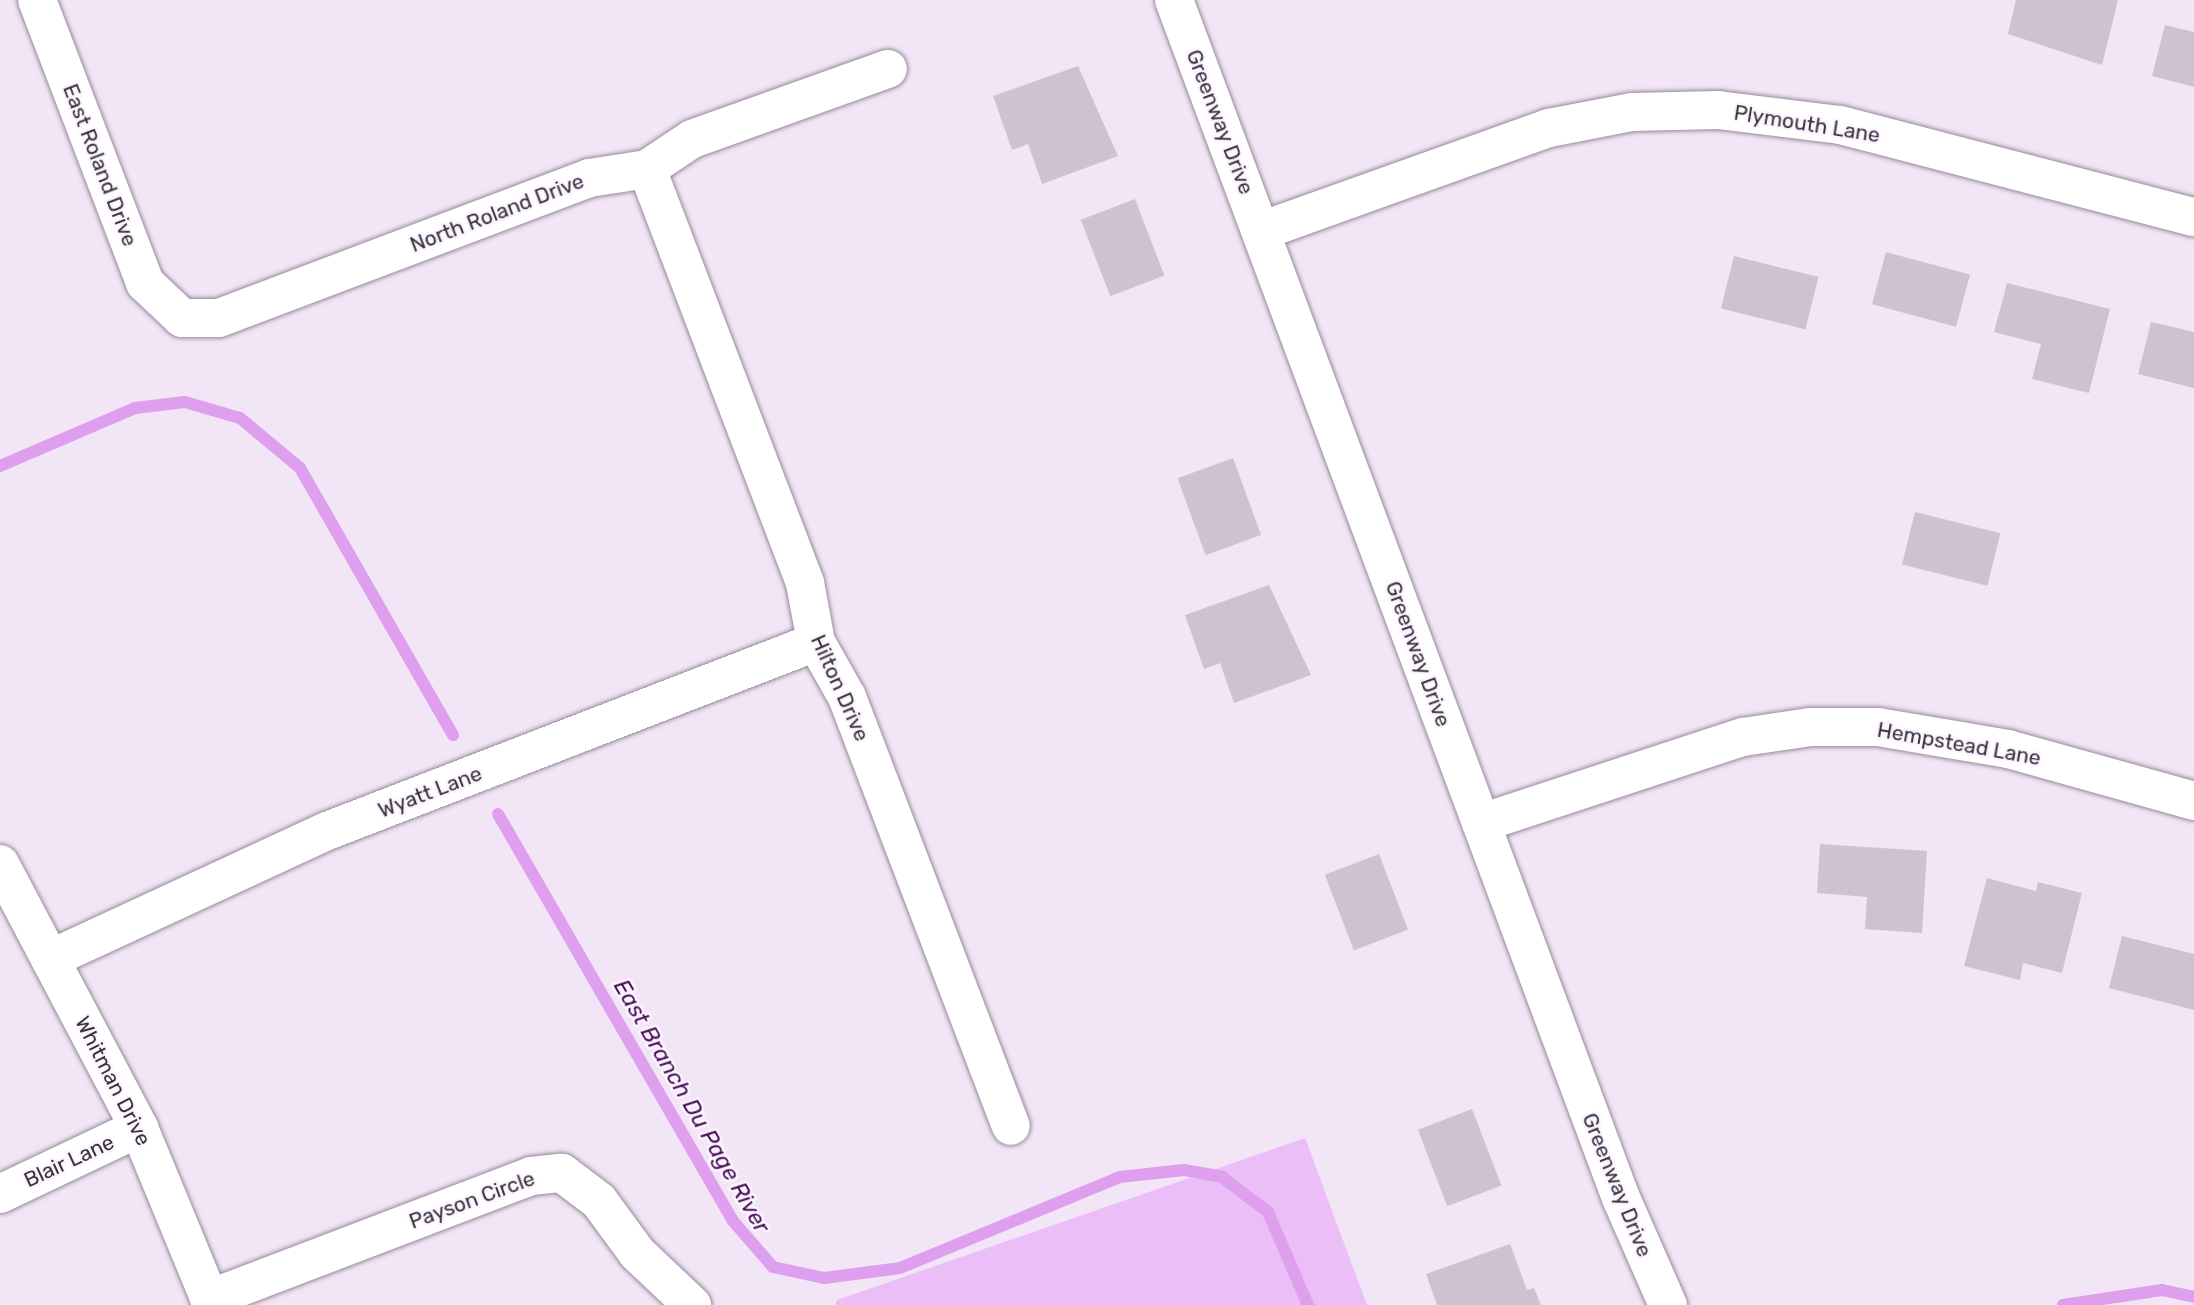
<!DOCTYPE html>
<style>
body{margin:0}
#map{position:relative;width:2194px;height:1305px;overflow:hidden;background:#f2e5f6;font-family:Rubik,sans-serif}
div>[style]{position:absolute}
.green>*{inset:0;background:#ebbef7}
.stream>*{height:12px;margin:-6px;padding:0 6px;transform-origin:6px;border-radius:6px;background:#dd9fee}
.building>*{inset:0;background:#cfc1d2;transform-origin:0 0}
.roads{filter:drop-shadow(0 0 2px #978a9a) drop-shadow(0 0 2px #978a9a)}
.street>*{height:38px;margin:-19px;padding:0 19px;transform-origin:19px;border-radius:19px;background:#fff}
span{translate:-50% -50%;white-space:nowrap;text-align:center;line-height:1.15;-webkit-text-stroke:5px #fcf4ff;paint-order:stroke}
.street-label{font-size:21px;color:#383239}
.water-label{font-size:23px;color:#480f55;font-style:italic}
</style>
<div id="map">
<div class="green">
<div style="clip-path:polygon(1305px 1138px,1367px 1305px,835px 1305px,837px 1300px)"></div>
</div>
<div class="stream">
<div style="left:0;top:466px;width:147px;rotate:-23.2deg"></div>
<div style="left:135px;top:408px;width:50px;rotate:-6.8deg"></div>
<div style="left:185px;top:402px;width:57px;rotate:16.2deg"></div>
<div style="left:240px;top:418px;width:78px;rotate:39.8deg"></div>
<div style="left:300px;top:468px;width:308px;rotate:60.2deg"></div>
<div style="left:498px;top:814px;width:470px;rotate:60deg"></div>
<div style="left:733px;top:1221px;width:61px;rotate:49deg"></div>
<div style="left:773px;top:1267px;width:52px;rotate:12.2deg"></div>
<div style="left:824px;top:1278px;width:77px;rotate:-7.5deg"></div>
<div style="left:900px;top:1268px;width:238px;rotate:-22.5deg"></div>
<div style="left:1120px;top:1177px;width:64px;rotate:-6.2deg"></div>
<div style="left:1184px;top:1170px;width:39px;rotate:10deg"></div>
<div style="left:1222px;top:1177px;width:58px;rotate:37.3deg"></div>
<div style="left:1268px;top:1212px;width:101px;rotate:66.7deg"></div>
<div style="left:2063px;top:1305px;width:100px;rotate:-8.6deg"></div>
<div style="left:2162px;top:1290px;width:33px;rotate:12deg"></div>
</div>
<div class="building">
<div style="clip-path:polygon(2016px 0,2118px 0,2102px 65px,2008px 34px)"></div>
<div style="clip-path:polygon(2165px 25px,2194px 32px,2194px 87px,2152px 76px)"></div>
<div style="clip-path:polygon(1078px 66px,1118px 156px,1042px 184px,1028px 144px,1012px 150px,993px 96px)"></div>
<div style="left:1135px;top:199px;width:82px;height:58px;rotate:69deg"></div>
<div style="left:1886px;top:252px;width:87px;height:54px;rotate:15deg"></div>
<div style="left:1734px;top:256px;width:87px;height:54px;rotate:14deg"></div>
<div style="clip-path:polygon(2007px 283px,2110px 309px,2089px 393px,2032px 379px,2041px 344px,1994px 332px)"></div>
<div style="clip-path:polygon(2151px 322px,2194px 332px,2194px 388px,2138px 374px)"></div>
<div style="left:1233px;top:458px;width:82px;height:59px;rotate:70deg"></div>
<div style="left:1915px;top:512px;width:88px;height:54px;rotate:14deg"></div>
<div style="clip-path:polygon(1269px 585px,1311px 675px,1234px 703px,1220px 663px,1204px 669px,1185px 615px)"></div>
<div style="clip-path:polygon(1820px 844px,1927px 851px,1922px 933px,1865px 929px,1867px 897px,1817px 893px)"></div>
<div style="left:1379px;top:854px;width:81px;height:58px;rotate:69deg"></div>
<div style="clip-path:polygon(1987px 878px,2036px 891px,2038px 882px,2082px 893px,2062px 973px,2023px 963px,2020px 980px,1964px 966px)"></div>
<div style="clip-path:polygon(2122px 936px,2194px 954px,2194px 1010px,2109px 988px)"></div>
<div style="left:1472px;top:1109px;width:82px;height:58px;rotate:69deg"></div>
<div style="clip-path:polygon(1510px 1244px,1527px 1290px,1534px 1288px,1541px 1305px,1437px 1305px,1426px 1274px)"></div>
</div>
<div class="roads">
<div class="street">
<div style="left:37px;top:0;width:303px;rotate:69.1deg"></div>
<div style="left:145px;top:283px;width:51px;rotate:43.4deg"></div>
<div style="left:182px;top:318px;width:37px"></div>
<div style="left:219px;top:318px;width:396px;rotate:-20.7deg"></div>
<div style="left:589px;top:178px;width:59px;rotate:-8.8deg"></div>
<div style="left:647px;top:169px;width:54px;rotate:-33.7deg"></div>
<div style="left:692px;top:139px;width:208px;rotate:-19.7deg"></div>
<div style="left:1174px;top:0;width:1279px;rotate:69.54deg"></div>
<div style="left:1621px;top:1198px;width:117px;rotate:66.3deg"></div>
<div style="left:647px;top:169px;width:443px;rotate:69.1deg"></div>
<div style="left:805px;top:583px;width:60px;rotate:79.4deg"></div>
<div style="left:816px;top:642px;width:63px;rotate:60.6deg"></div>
<div style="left:847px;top:697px;width:459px;rotate:69.1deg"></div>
<div style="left:1261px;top:231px;width:306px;rotate:-19.7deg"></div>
<div style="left:1549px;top:128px;width:85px;rotate:-10.9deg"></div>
<div style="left:1632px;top:112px;width:86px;rotate:-1.3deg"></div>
<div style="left:1718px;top:110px;width:123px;rotate:7deg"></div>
<div style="left:1840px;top:125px;width:366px;rotate:14.6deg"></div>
<div style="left:1481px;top:823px;width:276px;rotate:-18.2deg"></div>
<div style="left:1743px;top:737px;width:69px;rotate:-8.4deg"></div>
<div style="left:1811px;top:727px;width:67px"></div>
<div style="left:1878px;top:727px;width:132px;rotate:9.6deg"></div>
<div style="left:2008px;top:749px;width:193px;rotate:15.6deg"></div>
<div style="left:0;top:864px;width:298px;rotate:62.2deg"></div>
<div style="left:139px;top:1128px;width:191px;rotate:67.6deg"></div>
<div style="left:50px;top:959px;width:305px;rotate:-24.8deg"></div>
<div style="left:327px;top:831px;width:524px;rotate:-21.13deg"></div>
<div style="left:0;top:1194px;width:154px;rotate:-25.4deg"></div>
<div style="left:209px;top:1299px;width:345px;rotate:-20.9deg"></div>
<div style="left:531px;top:1176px;width:31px;rotate:-6deg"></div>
<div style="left:562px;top:1173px;width:46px;rotate:37.1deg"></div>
<div style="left:599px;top:1201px;width:64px;rotate:53.8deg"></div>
<div style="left:637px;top:1253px;width:76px;rotate:43.4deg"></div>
</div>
</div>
<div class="street-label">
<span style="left:1220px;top:122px;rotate:69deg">Greenway Drive</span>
<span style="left:1807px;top:124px;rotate:9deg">Plymouth Lane</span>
<span style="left:100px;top:165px;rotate:69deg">East Roland Drive</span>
<span style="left:497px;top:213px;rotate:-21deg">North Roland Drive</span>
<span style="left:1418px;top:654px;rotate:70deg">Greenway Drive</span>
<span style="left:840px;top:688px;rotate:66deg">Hilton Drive</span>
<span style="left:1959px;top:744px;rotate:10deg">Hempstead Lane</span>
<span style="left:430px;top:792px;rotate:-21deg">Wyatt Lane</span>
<span style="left:113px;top:1081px;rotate:63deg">Whitman Drive</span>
<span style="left:69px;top:1161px;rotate:-25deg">Blair Lane</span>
<span style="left:1617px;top:1185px;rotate:68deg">Greenway Drive</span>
<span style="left:472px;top:1200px;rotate:-20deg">Payson Circle</span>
</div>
<div class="water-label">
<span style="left:692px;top:1106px;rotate:60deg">East Branch Du Page River</span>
</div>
</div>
